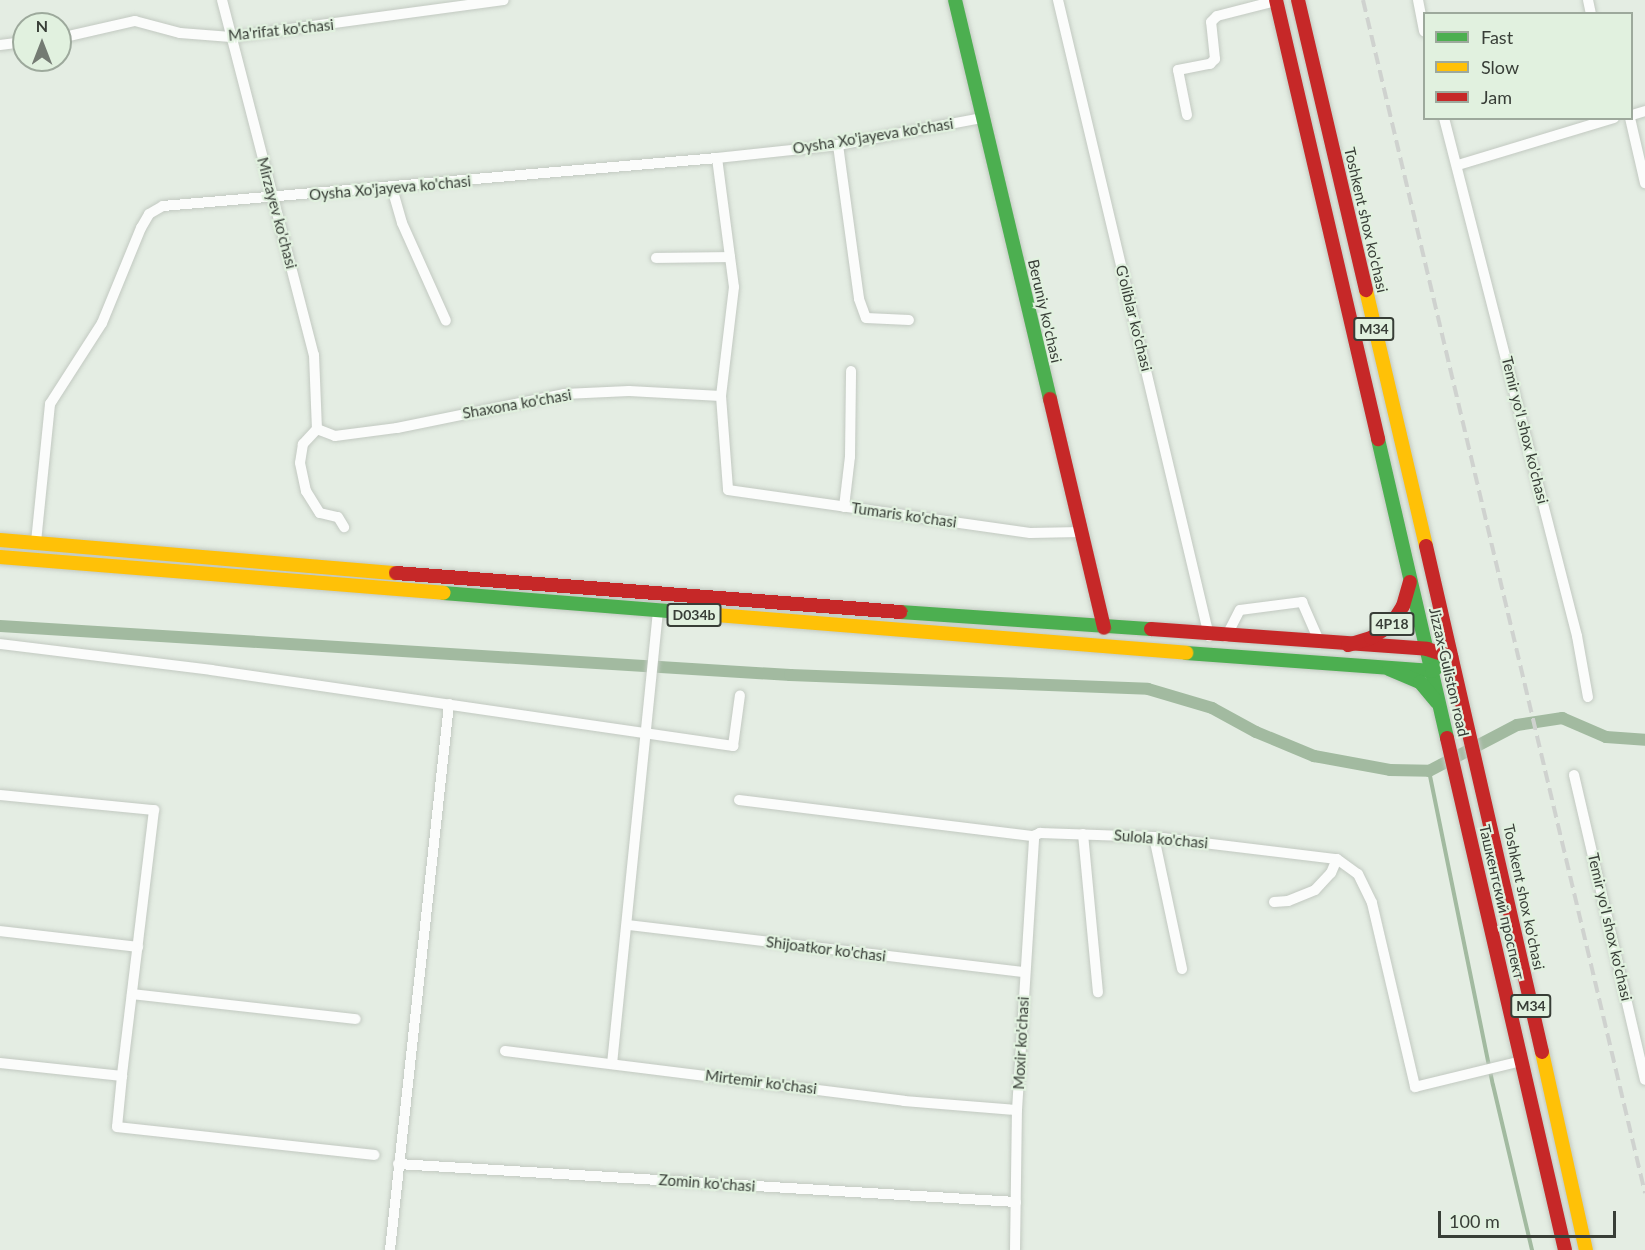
<!DOCTYPE html>
<meta charset="utf-8">
<style>
body{margin:0}
#map{position:relative;width:1645px;height:1250px;overflow:hidden;background:#e4ede3;font-family:Lato,sans-serif}
div>[style]{position:absolute}
.stream>*{height:4px;margin:-2px;padding:0 2px;transform-origin:2px;border-radius:2px;background:#a2baa0}
.canal>*{height:12px;margin:-6px;padding:0 6px;transform-origin:6px;border-radius:6px;background:#a2baa0}
.roads{filter:drop-shadow(0 0 2px #c2c9c1) drop-shadow(0 0 2px #c2c9c1)}
.street>*{height:10px;margin:-5px;padding:0 5px;transform-origin:5px;border-radius:5px;background:#fbfcfb}
.fast>*{height:14px;margin:-7px;padding:0 7px;transform-origin:7px;border-radius:7px;background:#4caf50}
.slow>*{height:14px;margin:-7px;padding:0 7px;transform-origin:7px;border-radius:7px;background:#ffc107}
.jam>*{height:14px;margin:-7px;padding:0 7px;transform-origin:7px;border-radius:7px;background:#c62828}
.rail>*{height:4px;margin-top:-2px;transform-origin:0;background:repeating-linear-gradient(90deg,#cfd2cf 0 12px,transparent 0 18px)}
span{translate:-50% -50%;white-space:nowrap;text-align:center;line-height:1.15;-webkit-text-stroke:4.5px #e1f1df;paint-order:stroke}
.shield-label span{padding:2px 4px;background:#e1f1df;border:2px solid;border-radius:4px;-webkit-text-stroke-width:0}
.shield-label{font-size:14px;color:#383e37;font-weight:700}
.street-label{font-size:15px;color:#383e37}
.legend{position:absolute;left:1423px;top:12px;width:210px;height:108px;box-sizing:border-box;background:#e1f1df;border:2px solid #9da99c;margin:0;padding:8px 10px;list-style:none;font-size:18px;color:#383e37}
.legend li{display:flex;align-items:center;gap:12px;height:30px}
.legend b{width:30px;border:2px solid #9da99c}
.north{position:absolute;left:12px;top:12px;width:60px;height:60px;box-sizing:border-box;background:#e1f1df;border:2px solid #9da99c;border-radius:50%;rotate:0deg;font-size:16px;font-weight:700;line-height:24px;text-align:center;color:#383e37}
.north::after{content:'';display:block;margin:auto;width:21px;height:27px;background:#747b73;clip-path:polygon(50% 0,100% 100%,50% 72%,0 100%)}
.scale{position:absolute;left:1438px;top:1211px;width:178px;height:27px;box-sizing:border-box;border:3px solid #383e37;border-top:0;padding-left:8px;font-size:18px;line-height:21px;white-space:nowrap;color:#383e37;-webkit-text-stroke:4px #e1f1df;paint-order:stroke}
</style>
<div id="map">
<div class="stream">
<div style="left:1429px;top:771px;width:320px;rotate:78.5deg"></div>
<div style="left:1493px;top:1085px;width:170px;rotate:76.7deg"></div>
</div>
<div class="canal">
<div style="left:0;top:626px;width:792px;rotate:3.55deg"></div>
<div style="left:790px;top:675px;width:358px;rotate:2.2deg"></div>
<div style="left:1148px;top:689px;width:67px;rotate:16.5deg"></div>
<div style="left:1212px;top:708px;width:50px;rotate:28.6deg"></div>
<div style="left:1256px;top:732px;width:63px;rotate:22.5deg"></div>
<div style="left:1314px;top:756px;width:77px;rotate:10.4deg"></div>
<div style="left:1390px;top:770px;width:39px;rotate:1deg"></div>
<div style="left:1429px;top:771px;width:99px;rotate:-27.6deg"></div>
<div style="left:1517px;top:725px;width:46px;rotate:-8.8deg"></div>
<div style="left:1562px;top:718px;width:48px;rotate:23.4deg"></div>
<div style="left:1606px;top:737px;width:39px;rotate:4deg"></div>
</div>
<div class="roads">
<div class="street">
<div style="left:222px;top:0;width:367px;rotate:75.5deg"></div>
<div style="left:314px;top:355px;width:74px;rotate:87.7deg"></div>
<div style="left:1058px;top:0;width:654px;rotate:76.64deg"></div>
<div style="left:1418px;top:0;width:32px;rotate:79deg"></div>
<div style="left:1588px;top:0;width:14px;rotate:78deg"></div>
<div style="left:60px;top:38px;width:77px;rotate:-12.8deg"></div>
<div style="left:135px;top:21px;width:47px;rotate:14.9deg"></div>
<div style="left:180px;top:33px;width:51px;rotate:4.5deg"></div>
<div style="left:231px;top:37px;width:275px;rotate:-7.7deg"></div>
<div style="left:0;top:45px;width:24px;rotate:-7deg"></div>
<div style="left:1187px;top:115px;width:46px;rotate:-101.3deg"></div>
<div style="left:1178px;top:70px;width:33px;rotate:-11deg"></div>
<div style="left:1210px;top:64px;width:7px;rotate:-45deg"></div>
<div style="left:1215px;top:59px;width:37px;rotate:-96deg"></div>
<div style="left:1211px;top:22px;width:8px;rotate:-45deg"></div>
<div style="left:1217px;top:16px;width:61px;rotate:-14.3deg"></div>
<div style="left:1632px;top:115px;width:14px;rotate:-17deg"></div>
<div style="left:1444px;top:118px;width:535px;rotate:75.6deg"></div>
<div style="left:1577px;top:636px;width:62px;rotate:79.8deg"></div>
<div style="left:1630px;top:118px;width:67px;rotate:77deg"></div>
<div style="left:838px;top:145px;width:155px;rotate:82.2deg"></div>
<div style="left:859px;top:299px;width:20px;rotate:70deg"></div>
<div style="left:866px;top:318px;width:43px;rotate:2.7deg"></div>
<div style="left:717px;top:158px;width:130px;rotate:82.5deg"></div>
<div style="left:734px;top:287px;width:110px;rotate:96.8deg"></div>
<div style="left:721px;top:396px;width:94px;rotate:85.7deg"></div>
<div style="left:728px;top:490px;width:305px;rotate:8.1deg"></div>
<div style="left:1030px;top:533px;width:51px;rotate:-1.1deg"></div>
<div style="left:1458px;top:165px;width:163px;rotate:-16.8deg"></div>
<div style="left:392px;top:188px;width:36px;rotate:74deg"></div>
<div style="left:402px;top:223px;width:107px;rotate:65.8deg"></div>
<div style="left:656px;top:258px;width:74px;rotate:-0.8deg"></div>
<div style="left:317px;top:429px;width:19px;rotate:21deg"></div>
<div style="left:335px;top:436px;width:63px;rotate:-7.4deg"></div>
<div style="left:397px;top:428px;width:170px;rotate:-11.5deg"></div>
<div style="left:564px;top:394px;width:65px;rotate:-2.6deg"></div>
<div style="left:629px;top:391px;width:92px;rotate:3.1deg"></div>
<div style="left:317px;top:429px;width:21px;rotate:133deg"></div>
<div style="left:303px;top:444px;width:19px;rotate:99deg"></div>
<div style="left:300px;top:463px;width:29px;rotate:78deg"></div>
<div style="left:306px;top:491px;width:26px;rotate:58deg"></div>
<div style="left:320px;top:513px;width:18px;rotate:13deg"></div>
<div style="left:338px;top:517px;width:12px;rotate:59deg"></div>
<div style="left:844px;top:507px;width:50px;rotate:-83.2deg"></div>
<div style="left:850px;top:457px;width:86px;rotate:-89.3deg"></div>
<div style="left:36px;top:542px;width:139px;rotate:-84.2deg"></div>
<div style="left:50px;top:404px;width:96px;rotate:-57.3deg"></div>
<div style="left:102px;top:323px;width:103px;rotate:-67.7deg"></div>
<div style="left:141px;top:228px;width:16px;rotate:-60deg"></div>
<div style="left:149px;top:214px;width:16px;rotate:-30deg"></div>
<div style="left:163px;top:206px;width:556px;rotate:-4.95deg"></div>
<div style="left:717px;top:158px;width:122px;rotate:-6.1deg"></div>
<div style="left:838px;top:145px;width:147px;rotate:-10.6deg"></div>
<div style="left:1226px;top:637px;width:30px;rotate:-63deg"></div>
<div style="left:1240px;top:610px;width:63px;rotate:-7.4deg"></div>
<div style="left:1302px;top:602px;width:45px;rotate:66.3deg"></div>
<div style="left:0;top:644px;width:213px;rotate:7deg"></div>
<div style="left:211px;top:670px;width:528px;rotate:8.28deg"></div>
<div style="left:733px;top:746px;width:51px;rotate:-82.2deg"></div>
<div style="left:1574px;top:775px;width:313px;rotate:76.9deg"></div>
<div style="left:0;top:795px;width:155px;rotate:5.6deg"></div>
<div style="left:154px;top:810px;width:268px;rotate:96.9deg"></div>
<div style="left:739px;top:800px;width:297px;rotate:7deg"></div>
<div style="left:1034px;top:836px;width:7px;rotate:-27deg"></div>
<div style="left:1040px;top:833px;width:114px;rotate:2deg"></div>
<div style="left:1154px;top:837px;width:184px;rotate:6.9deg"></div>
<div style="left:1337px;top:859px;width:26px;rotate:36deg"></div>
<div style="left:1358px;top:874px;width:32px;rotate:64deg"></div>
<div style="left:1372px;top:903px;width:189px;rotate:76.8deg"></div>
<div style="left:1415px;top:1087px;width:110px;rotate:-13.7deg"></div>
<div style="left:1083px;top:834px;width:159px;rotate:84.6deg"></div>
<div style="left:1154px;top:837px;width:135px;rotate:78deg"></div>
<div style="left:1274px;top:902px;width:14px;rotate:-4deg"></div>
<div style="left:1288px;top:901px;width:29px;rotate:-22deg"></div>
<div style="left:1315px;top:890px;width:23px;rotate:-47deg"></div>
<div style="left:1331px;top:873px;width:15px;rotate:-67deg"></div>
<div style="left:628px;top:925px;width:399px;rotate:6.8deg"></div>
<div style="left:0;top:931px;width:139px;rotate:6.6deg"></div>
<div style="left:132px;top:994px;width:225px;rotate:6.4deg"></div>
<div style="left:505px;top:1051px;width:402px;rotate:7.1deg"></div>
<div style="left:904px;top:1101px;width:113px;rotate:4.6deg"></div>
<div style="left:0;top:1063px;width:123px;rotate:6.1deg"></div>
<div style="left:122px;top:1076px;width:51px;rotate:95.6deg"></div>
<div style="left:117px;top:1127px;width:259px;rotate:6.2deg"></div>
<div style="left:612px;top:1064px;width:454px;rotate:-84.2deg"></div>
<div style="left:398px;top:1164px;width:619px;rotate:3.52deg"></div>
<div style="left:390px;top:1250px;width:549px;rotate:-83.83deg"></div>
<div style="left:1015px;top:1250px;width:140px;rotate:-89.2deg"></div>
<div style="left:1017px;top:1110px;width:275px;rotate:-86.4deg"></div>
</div>
<div class="fast">
<div style="left:955px;top:0;width:410px;rotate:76.6deg"></div>
<div style="left:1378px;top:439px;width:307px;rotate:77deg"></div>
<div style="left:444px;top:593px;width:249px;rotate:4.6deg"></div>
<div style="left:900px;top:612px;width:252px;rotate:3.9deg"></div>
<div style="left:1186px;top:653px;width:247px;rotate:4.2deg"></div>
<div style="left:1432px;top:671px;width:24px;rotate:-36deg"></div>
<div style="left:1389px;top:669px;width:34px;rotate:23deg"></div>
<div style="left:1420px;top:682px;width:26px;rotate:50deg"></div>
</div>
<div class="slow">
<div style="left:1366px;top:290px;width:263px;rotate:76.8deg"></div>
<div style="left:0;top:540px;width:397px;rotate:4.8deg"></div>
<div style="left:0;top:557px;width:445px;rotate:4.6deg"></div>
<div style="left:692px;top:613px;width:496px;rotate:4.6deg"></div>
<div style="left:1542px;top:1052px;width:203px;rotate:77.5deg"></div>
</div>
<div class="jam">
<div style="left:1276px;top:0;width:451px;rotate:76.9deg"></div>
<div style="left:1298px;top:0;width:298px;rotate:76.8deg"></div>
<div style="left:1050px;top:399px;width:235px;rotate:76.7deg"></div>
<div style="left:1426px;top:546px;width:519px;rotate:77.09deg"></div>
<div style="left:396px;top:573px;width:506px;rotate:4.42deg"></div>
<div style="left:1151px;top:629px;width:277px;rotate:4.1deg"></div>
<div style="left:1427px;top:649px;width:25px;rotate:18deg"></div>
<div style="left:1348px;top:645px;width:24px;rotate:-17deg"></div>
<div style="left:1371px;top:638px;width:24px;rotate:-33deg"></div>
<div style="left:1391px;top:625px;width:22px;rotate:-58deg"></div>
<div style="left:1403px;top:606px;width:25px;rotate:-74deg"></div>
<div style="left:1447px;top:738px;width:525px;rotate:77.02deg"></div>
</div>
</div>
<div class="rail">
<div style="left:1363px;top:0;width:1226px;rotate:76.7deg"></div>
</div>
<div class="shield-label">
<span style="left:1374px;top:329px">M34</span>
<span style="left:694px;top:615px">D034b</span>
<span style="left:1392px;top:624px">4P18</span>
<span style="left:1531px;top:1006px">M34</span>
</div>
<div class="street-label">
<span style="left:281px;top:30px;rotate:-6deg">Ma'rifat ko'chasi</span>
<span style="left:873px;top:136px;rotate:-9deg">Oysha Xo'jayeva ko'chasi</span>
<span style="left:390px;top:188px;rotate:-5deg">Oysha Xo'jayeva ko'chasi</span>
<span style="left:277px;top:213px;rotate:75deg">Mirzayev ko'chasi</span>
<span style="left:1366px;top:220px;rotate:77deg">Toshkent shox ko'chasi</span>
<span style="left:1045px;top:311px;rotate:77deg">Beruniy ko'chasi</span>
<span style="left:1134px;top:318px;rotate:76deg">G'oliblar ko'chasi</span>
<span style="left:517px;top:404px;rotate:-10deg">Shaxona ko'chasi</span>
<span style="left:1525px;top:430px;rotate:76deg">Temir yo'l shox ko'chasi</span>
<span style="left:904px;top:515px;rotate:8deg">Tumaris ko'chasi</span>
<span style="left:1449px;top:672px;rotate:77deg">Jizzax-Guliston road</span>
<span style="left:1161px;top:839px;rotate:5deg">Sulola ko'chasi</span>
<span style="left:1524px;top:897px;rotate:78deg">Toshkent shox ko'chasi</span>
<span style="left:1502px;top:902px;rotate:77deg">Ташкентский проспект</span>
<span style="left:1610px;top:927px;rotate:77deg">Temir yo'l shox ko'chasi</span>
<span style="left:826px;top:949px;rotate:7deg">Shijoatkor ko'chasi</span>
<span style="left:1021px;top:1043px;rotate:-87deg">Moxir ko'chasi</span>
<span style="left:761px;top:1082px;rotate:7deg">Mirtemir ko'chasi</span>
<span style="left:707px;top:1183px;rotate:4deg">Zomin ko'chasi</span>
</div>
<ul class="legend">
<li><b style="height:8px;background:#4caf50"></b>Fast</li>
<li><b style="height:8px;background:#ffc107"></b>Slow</li>
<li><b style="height:8px;background:#c62828"></b>Jam</li>
</ul>
<div class="north">N</div>
<div class="scale">100 m</div>
</div>
